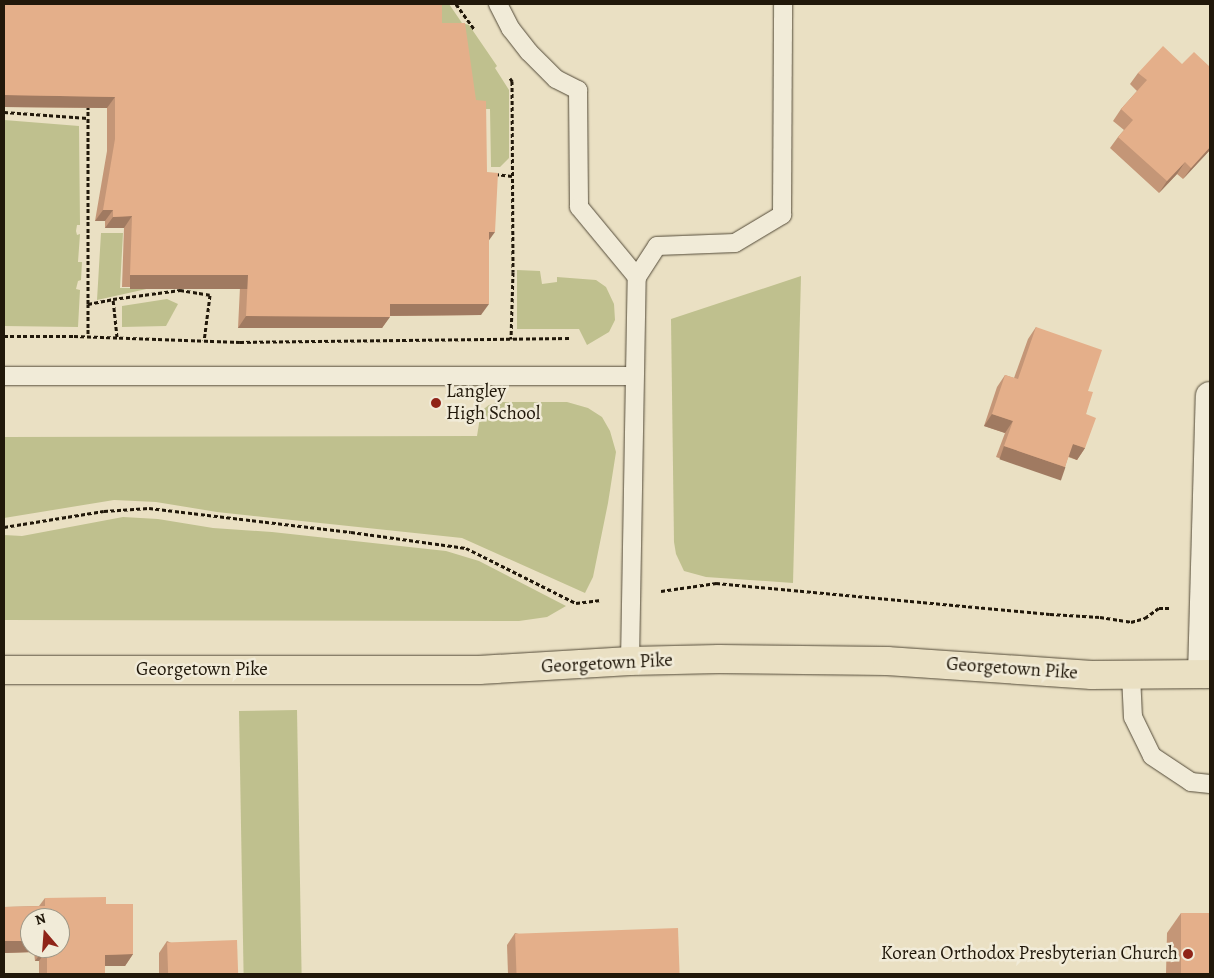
<!DOCTYPE html>
<style>
body{margin:0}
#map{position:relative;width:1214px;height:978px;overflow:hidden;background:#eae0c3;font-family:Alegreya,serif}
div>[style]{position:absolute}
.green>*{inset:0;background:#bfc08e;transform-origin:0 0}
.path>*{height:3px;margin-top:-1.5px;transform-origin:0;background:repeating-linear-gradient(90deg,#21180a 0 4px,transparent 0 6.5px)}
.roads{filter:drop-shadow(0 0 1px #534a38) drop-shadow(0 0 1px #534a38)}
.lane>*{height:18px;margin:-9px;padding:0 9px;transform-origin:9px;border-radius:9px;background:#f1ebd8}
.street>*{height:28px;margin:-14px;padding:0 14px;transform-origin:14px;border-radius:14px;background:#f1ebd8}
.primary>*{height:28px;margin:-14px;padding:0 14px;transform-origin:14px;border-radius:14px;background:#eae0c3}
.wall>*{inset:0;background:#c49677}
.shaded-wall>*{inset:0;background:#a07a61;transform-origin:0 0}
.building>*{inset:0;background:#e4af8a;transform-origin:0 0}
.dots>*{width:14px;height:14px;translate:-50% -50%;box-sizing:border-box;border:2px solid #f1ebd8;border-radius:50%}
span{translate:-50% -50%;white-space:nowrap;text-align:center;line-height:1.15;-webkit-text-stroke:5px #f1ebd8;paint-order:stroke}
.poi-label{font-size:19px;color:#21180a}
.left{translate:0 -50%;text-align:left}
.right{translate:-100% -50%;text-align:right}
.street-label{font-size:19px;color:#21180a}
.frame{position:absolute;inset:0;border:5px solid #21180a;pointer-events:none}
.north{position:absolute;left:20px;top:908px;width:50px;height:50px;box-sizing:border-box;background:#f1ebd8;border:1px solid #9e9786;border-radius:50%;rotate:342deg;font-size:14px;font-weight:700;line-height:20px;text-align:center;color:#21180a}
.north::after{content:'';display:block;margin:auto;width:18px;height:22px;background:#8f2418;clip-path:polygon(50% 0,100% 100%,50% 72%,0 100%)}
</style>
<div id="map">
<div class="green">
<div style="clip-path:polygon(435px 4px,449px 4px,462px 23px,469px 25px,497px 66px,495px 68px,509px 90px,509px 158px,500px 167px,491px 167px,490px 109px,475px 109px,435px 32px)"></div>
<div style="clip-path:polygon(4px 120px,79px 126px,80px 225px,77px 225px,76px 231px,77px 235px,80px 234px,78px 262px,82px 262px,81px 280px,78px 281px,76px 289px,80px 290px,78px 327px,4px 326px)"></div>
<div style="clip-path:polygon(101px 233px,123px 233px,120px 288px,151px 288px,97px 300px)"></div>
<div style="clip-path:polygon(517px 270px,540px 271px,542px 284px,557px 282px,557px 277px,596px 280px,606px 287px,614px 304px,615px 320px,609px 332px,587px 345px,579px 329px,517px 329px)"></div>
<div style="clip-path:polygon(801px 276px,793px 583px,706px 577px,684px 571px,676px 554px,674px 542px,671px 319px)"></div>
<div style="clip-path:polygon(167px 299px,178px 304px,166px 326px,122px 327px,122px 306px)"></div>
<div style="clip-path:polygon(500px 402px,567px 402px,588px 408px,602px 417px,610px 431px,616px 452px,608px 503px,593px 577px,585px 593px,462px 538px,217px 512px,156px 502px,114px 500px,4px 518px,4px 437px,477px 436px,481px 411px,489px 405px)"></div>
<div style="clip-path:polygon(123px 517px,158px 519px,213px 528px,272px 532px,446px 551px,479px 561px,566px 606px,547px 617px,519px 621px,4px 620px,4px 535px,22px 536px)"></div>
<div style="left:297px;top:710px;width:264px;height:58px;rotate:89deg"></div>
</div>
<div class="path">
<div style="left:456px;top:4px;width:32px;rotate:54deg"></div>
<div style="left:510px;top:78px;width:4px;rotate:56deg"></div>
<div style="left:512px;top:81px;width:191px;rotate:89.7deg"></div>
<div style="left:513px;top:272px;width:67px;rotate:91.7deg"></div>
<div style="left:88px;top:105px;width:199px;rotate:90deg"></div>
<div style="left:88px;top:304px;width:25px;rotate:-11deg"></div>
<div style="left:4px;top:112px;width:84px;rotate:4.1deg"></div>
<div style="left:495px;top:174px;width:17px;rotate:7deg"></div>
<div style="left:88px;top:304px;width:32px;rotate:90deg"></div>
<div style="left:4px;top:336px;width:70px"></div>
<div style="left:74px;top:336px;width:166px;rotate:2.1deg"></div>
<div style="left:240px;top:342px;width:330px;rotate:-0.7deg"></div>
<div style="left:117px;top:337px;width:38px;rotate:-96deg"></div>
<div style="left:113px;top:299px;width:68px;rotate:-7.7deg"></div>
<div style="left:180px;top:290px;width:30px;rotate:9deg"></div>
<div style="left:210px;top:295px;width:46px;rotate:97.4deg"></div>
<div style="left:4px;top:527px;width:101px;rotate:-9.1deg"></div>
<div style="left:104px;top:511px;width:45px;rotate:-3.8deg"></div>
<div style="left:149px;top:508px;width:203px;rotate:6.8deg"></div>
<div style="left:351px;top:532px;width:116px;rotate:7.9deg"></div>
<div style="left:466px;top:548px;width:123px;rotate:26.6deg"></div>
<div style="left:576px;top:603px;width:25px;rotate:-7deg"></div>
<div style="left:661px;top:591px;width:56px;rotate:-8.3deg"></div>
<div style="left:716px;top:583px;width:335px;rotate:5.3deg"></div>
<div style="left:1050px;top:614px;width:50px;rotate:3.4deg"></div>
<div style="left:1100px;top:617px;width:31px;rotate:9deg"></div>
<div style="left:1131px;top:622px;width:15px;rotate:-16deg"></div>
<div style="left:1145px;top:618px;width:17px;rotate:-36deg"></div>
<div style="left:1159px;top:608px;width:10px"></div>
</div>
<div class="roads">
<div class="lane">
<div style="left:498px;top:4px;width:28px;rotate:63deg"></div>
<div style="left:511px;top:29px;width:29px;rotate:52deg"></div>
<div style="left:529px;top:52px;width:38px;rotate:45deg"></div>
<div style="left:556px;top:79px;width:25px;rotate:27deg"></div>
<div style="left:578px;top:90px;width:117px;rotate:89.5deg"></div>
<div style="left:579px;top:207px;width:91px;rotate:50.4deg"></div>
<div style="left:4px;top:376px;width:630px"></div>
<div style="left:630px;top:661px;width:384px;rotate:-89deg"></div>
<div style="left:637px;top:277px;width:37px;rotate:-57deg"></div>
<div style="left:657px;top:246px;width:78px;rotate:-2.2deg"></div>
<div style="left:735px;top:243px;width:55px;rotate:-30.8deg"></div>
<div style="left:782px;top:215px;width:211px;rotate:-89.7deg"></div>
<div style="left:1131px;top:675px;width:42px;rotate:87.3deg"></div>
<div style="left:1133px;top:717px;width:43px;rotate:64deg"></div>
<div style="left:1152px;top:756px;width:47px;rotate:33.7deg"></div>
<div style="left:1191px;top:782px;width:19px;rotate:6deg"></div>
</div>
<div class="street">
<div style="left:1202px;top:674px;width:278px;rotate:-88.4deg"></div>
</div>
<div class="primary">
<div style="left:4px;top:670px;width:475px"></div>
<div style="left:479px;top:670px;width:151px;rotate:-3.4deg"></div>
<div style="left:630px;top:661px;width:89px;rotate:-1.3deg"></div>
<div style="left:719px;top:659px;width:168px;rotate:0.7deg"></div>
<div style="left:887px;top:661px;width:205px;rotate:3.9deg"></div>
<div style="left:1092px;top:675px;width:118px;rotate:-0.5deg"></div>
</div>
</div>
<div class="wall">
<div style="clip-path:polygon(4px 4px,442px 23px,487px 172px,489px 240px,481px 315px,390px 316px,382px 328px,238px 328px,240px 287px,122px 287px,124px 228px,105px 228px,105px 221px,95px 221px,107px 151px,107px 108px,4px 107px)"></div>
<div style="clip-path:polygon(1182px 64px,1210px 67px,1210px 150px,1183px 179px,1177px 174px,1159px 193px,1110px 148px,1118px 137px,1124px 130px,1113px 121px,1121px 109px,1137px 91px,1130px 84px,1138px 73px)"></div>
<div style="clip-path:polygon(1036px 327px,1088px 391px,1086px 414px,1085px 448px,1077px 460px,1068px 457px,1065px 467px,1057px 478px,996px 457px,1005px 433px,984px 426px,997px 387px,1005px 375px,1014px 378px,1028px 339px)"></div>
<div style="clip-path:polygon(evenodd,45px 898px,106px 904px,133px 954px,125px 966px,105px 966px,105px 974px,39px 974px,39px 961px,35px 961px,34px 952px,4px 953px,4px 907px,39px 906px,45px 898px,60px 918px,60px 948px,30px 948px,60px 918px)"></div>
<div style="clip-path:polygon(1181px 913px,1210px 974px,1166px 974px,1167px 933px)"></div>
<div style="clip-path:polygon(515px 933px,680px 974px,508px 974px,507px 945px)"></div>
<div style="clip-path:polygon(167px 941px,238px 974px,159px 974px,159px 953px)"></div>
</div>
<div class="shaded-wall">
<div style="clip-path:polygon(4px 95px,115px 97px,107px 108px,4px 107px)"></div>
<div style="clip-path:polygon(1210px 147px,1210px 150px,1183px 179px,1191px 168px)"></div>
<div style="clip-path:polygon(1185px 162px,1177px 174px,1159px 193px,1167px 181px)"></div>
<div style="clip-path:polygon(103px 210px,113px 210px,105px 221px,95px 221px)"></div>
<div style="clip-path:polygon(132px 216px,124px 228px,105px 228px,113px 217px)"></div>
<div style="clip-path:polygon(489px 232px,495px 232px,487px 243px)"></div>
<div style="left:130px;top:275px;width:118px;height:14px"></div>
<div style="clip-path:polygon(390px 304px,489px 304px,481px 315px,382px 316px)"></div>
<div style="clip-path:polygon(246px 316px,390px 317px,382px 328px,238px 328px)"></div>
<div style="clip-path:polygon(992px 414px,1013px 421px,1005px 433px,984px 426px)"></div>
<div style="clip-path:polygon(1073px 444px,1085px 448px,1077px 460px,1065px 455px)"></div>
<div style="left:1004px;top:446px;width:65px;height:14px;rotate:19deg"></div>
<div style="clip-path:polygon(4px 941px,30px 941px,30px 948px,38px 948px,34px 952px,4px 953px)"></div>
<div style="clip-path:polygon(43px 950px,47px 950px,39px 961px,35px 961px)"></div>
<div style="clip-path:polygon(133px 954px,125px 966px,96px 966px,105px 955px)"></div>
</div>
<div class="building">
<div style="clip-path:polygon(4px 4px,442px 4px,442px 23px,465px 23px,476px 100px,486px 101px,487px 172px,498px 173px,495px 232px,489px 232px,489px 304px,390px 304px,390px 317px,246px 316px,248px 275px,130px 275px,132px 216px,113px 217px,113px 210px,103px 210px,115px 139px,115px 97px,4px 95px)"></div>
<div style="clip-path:polygon(1163px 46px,1182px 64px,1194px 52px,1210px 67px,1210px 147px,1191px 168px,1185px 162px,1167px 181px,1118px 137px,1133px 120px,1121px 109px,1147px 80px,1138px 73px)"></div>
<div style="clip-path:polygon(1036px 327px,1102px 350px,1088px 391px,1093px 392px,1086px 414px,1096px 418px,1085px 448px,1073px 444px,1065px 467px,1004px 446px,1013px 421px,992px 414px,1005px 375px,1018px 379px)"></div>
<div style="clip-path:polygon(106px 897px,106px 904px,133px 904px,133px 954px,105px 955px,105px 974px,47px 974px,47px 950px,43px 950px,43px 948px,60px 948px,60px 918px,30px 918px,30px 941px,4px 941px,4px 907px,45px 906px,45px 898px)"></div>
<div style="left:1181px;top:913px;width:29px;height:61px"></div>
<div style="left:678px;top:928px;width:46px;height:163px;rotate:88deg"></div>
<div style="left:237px;top:940px;width:34px;height:70px;rotate:88deg"></div>
</div>
<div class="dots">
<div style="left:436px;top:403px;background:#8f2418"></div>
<div style="left:1188px;top:954px;background:#8f2418"></div>
</div>
<div class="poi-label">
<span class="left" style="left:446px;top:403px">Langley<br>High School</span>
<span class="right" style="left:1178px;top:954px">Korean Orthodox Presbyterian Church</span>
</div>
<div class="street-label">
<span style="left:607px;top:664px;rotate:-3deg">Georgetown Pike</span>
<span style="left:1012px;top:669px;rotate:4deg">Georgetown Pike</span>
<span style="left:202px;top:670px">Georgetown Pike</span>
</div>
<div class="frame"></div>
<div class="north">N</div>
</div>
